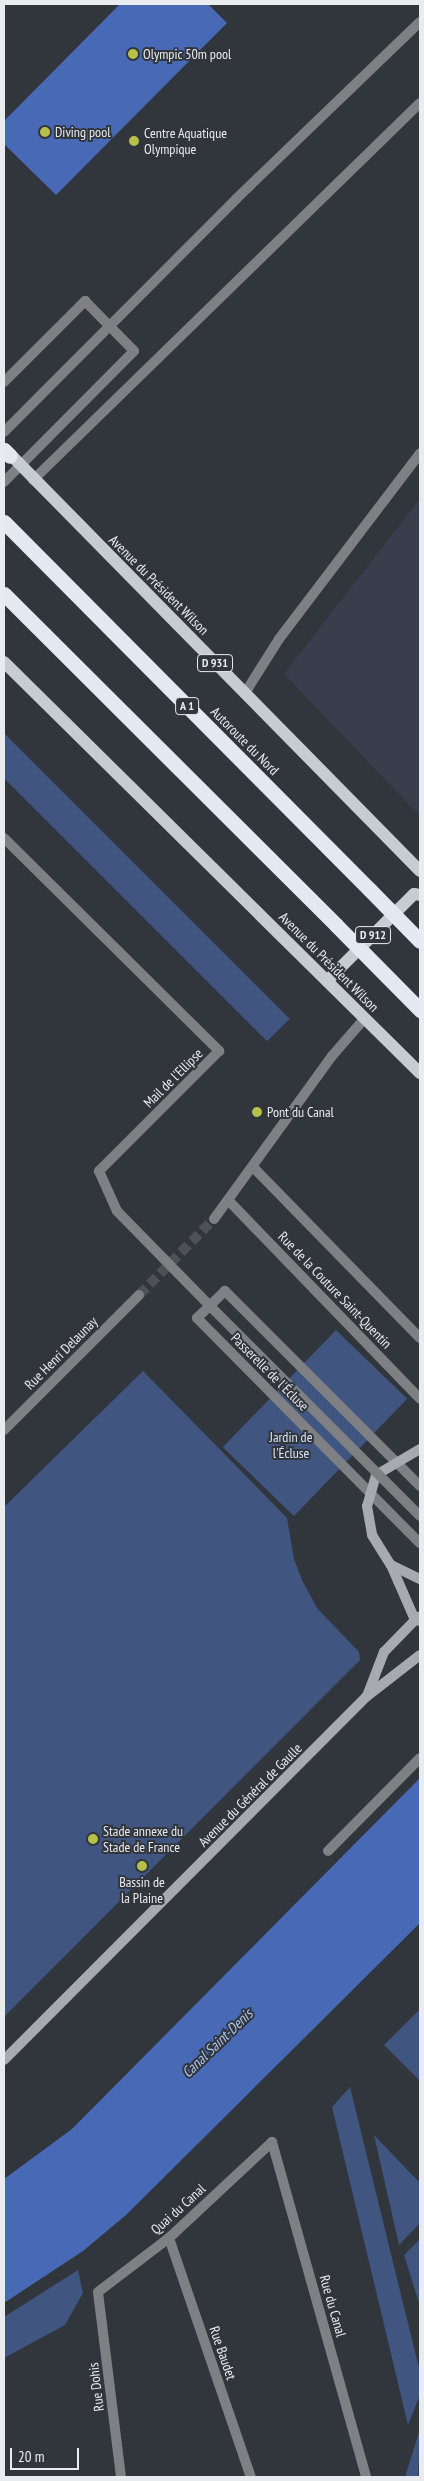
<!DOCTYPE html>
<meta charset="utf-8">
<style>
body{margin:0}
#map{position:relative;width:424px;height:2481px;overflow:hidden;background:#31353c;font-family:"PT Sans Narrow",sans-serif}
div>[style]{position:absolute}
.built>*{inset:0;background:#383e4b}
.green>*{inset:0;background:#415581;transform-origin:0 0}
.water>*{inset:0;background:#486ab6}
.street-tunnel>*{height:10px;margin-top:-5px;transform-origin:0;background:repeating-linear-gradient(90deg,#4d5057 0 10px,transparent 0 15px)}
.lane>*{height:10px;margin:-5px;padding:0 5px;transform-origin:5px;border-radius:5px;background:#7e8083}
.street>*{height:10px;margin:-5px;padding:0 5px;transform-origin:5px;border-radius:5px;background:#7e8083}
.secondary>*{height:10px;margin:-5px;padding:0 5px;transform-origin:5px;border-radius:5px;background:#a7aab0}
.primary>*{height:12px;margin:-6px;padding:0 6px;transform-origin:6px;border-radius:6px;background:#c7cbd2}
.highway>*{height:15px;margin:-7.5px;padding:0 7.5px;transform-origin:7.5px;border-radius:7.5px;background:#e4e8f1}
.street-bridge>*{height:10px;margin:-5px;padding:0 5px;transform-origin:5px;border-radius:5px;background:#7e8083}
.highway-bridge>*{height:15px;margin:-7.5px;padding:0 7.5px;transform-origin:7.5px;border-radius:7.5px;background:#e4e8f1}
.dots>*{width:14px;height:14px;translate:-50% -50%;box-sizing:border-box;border:2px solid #31353c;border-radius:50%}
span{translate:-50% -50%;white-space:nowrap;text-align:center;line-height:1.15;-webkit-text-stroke:4px #31353c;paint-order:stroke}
.shield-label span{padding:1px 4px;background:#31353c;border:1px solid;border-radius:4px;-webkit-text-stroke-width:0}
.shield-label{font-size:12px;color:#e9ebef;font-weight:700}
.poi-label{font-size:14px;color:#e9ebef}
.left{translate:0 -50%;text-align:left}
.street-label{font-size:14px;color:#e9ebef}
.park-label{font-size:14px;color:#d9e4f9}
.water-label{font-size:15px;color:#b0c5ed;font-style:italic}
.frame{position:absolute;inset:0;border:5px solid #e9ebef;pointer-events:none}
.scale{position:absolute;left:10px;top:2448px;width:69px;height:22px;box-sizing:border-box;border:2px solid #e9ebef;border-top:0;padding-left:6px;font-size:15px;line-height:18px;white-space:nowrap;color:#e9ebef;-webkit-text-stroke:4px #31353c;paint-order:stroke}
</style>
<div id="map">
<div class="built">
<div style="clip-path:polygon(420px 499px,420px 816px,284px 674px)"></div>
</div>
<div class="green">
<div style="left:4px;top:733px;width:404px;height:32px;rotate:45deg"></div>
<div style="left:336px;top:1330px;width:99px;height:163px;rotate:44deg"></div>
<div style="clip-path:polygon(143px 1371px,287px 1518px,294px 1559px,302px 1580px,317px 1608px,359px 1652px,360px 1660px,4px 2017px,4px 1507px)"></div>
<div style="clip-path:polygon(420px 2009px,420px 2081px,384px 2045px)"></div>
<div style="clip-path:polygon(350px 2087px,420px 2372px,420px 2395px,408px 2425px,332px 2107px)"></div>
<div style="clip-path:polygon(374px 2135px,420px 2183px,420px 2223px,399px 2245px)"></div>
<div style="clip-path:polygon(420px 2239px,420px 2306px,404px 2255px)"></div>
<div style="clip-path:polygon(78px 2270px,83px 2293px,65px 2325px,4px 2358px,4px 2317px)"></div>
<div style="clip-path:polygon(420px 2429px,418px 2477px,405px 2477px)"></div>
</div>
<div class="water">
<div style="clip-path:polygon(120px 4px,208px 4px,227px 23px,56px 195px,4px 144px,4px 121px)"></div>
<div style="clip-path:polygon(420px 1778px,420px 1923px,126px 2215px,83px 2251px,4px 2303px,4px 2179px,72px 2129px)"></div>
</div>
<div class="street-tunnel">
<div style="left:139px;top:1295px;width:107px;rotate:-45.4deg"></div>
</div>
<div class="lane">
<div style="left:328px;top:1851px;width:131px;rotate:-45.3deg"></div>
</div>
<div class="street">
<div style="left:4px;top:382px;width:115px;rotate:-45deg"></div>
<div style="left:85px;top:301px;width:70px;rotate:45.6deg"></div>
<div style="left:134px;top:351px;width:185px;rotate:134.8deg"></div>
<div style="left:4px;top:432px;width:329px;rotate:-45.1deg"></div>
<div style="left:236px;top:199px;width:255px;rotate:-43.9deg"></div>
<div style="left:33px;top:480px;width:540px;rotate:-44.25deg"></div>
<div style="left:245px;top:693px;width:64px;rotate:-57.8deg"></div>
<div style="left:279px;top:639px;width:233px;rotate:-52.8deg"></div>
<div style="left:4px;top:838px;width:303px;rotate:44.7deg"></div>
<div style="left:219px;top:1051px;width:170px;rotate:135deg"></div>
<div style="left:99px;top:1171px;width:44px;rotate:65.8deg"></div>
<div style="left:117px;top:1211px;width:133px;rotate:45.6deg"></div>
<div style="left:253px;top:1167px;width:239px;rotate:45.7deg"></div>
<div style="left:229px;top:1201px;width:275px;rotate:46deg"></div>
<div style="left:214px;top:1219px;width:201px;rotate:-54.1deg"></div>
<div style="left:332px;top:1056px;width:50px;rotate:-49deg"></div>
<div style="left:4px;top:1430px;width:191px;rotate:-45deg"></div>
<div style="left:420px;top:1486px;width:276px;rotate:-135deg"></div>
<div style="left:225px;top:1291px;width:39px;rotate:136deg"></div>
<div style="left:197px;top:1318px;width:317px;rotate:45.3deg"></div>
<div style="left:169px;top:2238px;width:253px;rotate:71.1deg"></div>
<div style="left:121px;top:2477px;width:186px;rotate:-97.1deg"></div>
<div style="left:98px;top:2292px;width:89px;rotate:-37.3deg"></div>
<div style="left:169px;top:2238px;width:141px;rotate:-43deg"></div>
<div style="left:272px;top:2142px;width:348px;rotate:74.3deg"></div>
</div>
<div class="secondary">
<div style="left:420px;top:1449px;width:51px;rotate:149.4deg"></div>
<div style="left:376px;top:1475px;width:32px;rotate:106deg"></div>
<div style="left:367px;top:1506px;width:29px;rotate:80deg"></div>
<div style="left:372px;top:1535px;width:36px;rotate:58deg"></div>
<div style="left:391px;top:1565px;width:60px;rotate:66.4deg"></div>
<div style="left:415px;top:1620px;width:5px;rotate:11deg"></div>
<div style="left:391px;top:1565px;width:32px;rotate:26deg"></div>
<div style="left:367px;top:1696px;width:47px;rotate:-68.9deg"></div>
<div style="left:384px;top:1652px;width:49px;rotate:-45.8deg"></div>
<div style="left:4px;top:2060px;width:513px;rotate:-45.08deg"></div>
<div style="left:366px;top:1697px;width:68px;rotate:-37.9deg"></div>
</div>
<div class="primary">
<div style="left:5px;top:449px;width:592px;rotate:45.48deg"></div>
<div style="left:4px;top:662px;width:585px;rotate:44.65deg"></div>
<div style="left:327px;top:981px;width:123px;rotate:-45deg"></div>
<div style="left:414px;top:894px;width:6px;rotate:9deg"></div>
</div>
<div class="highway">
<div style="left:4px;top:450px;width:8px;rotate:45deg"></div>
<div style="left:4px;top:522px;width:519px;rotate:45.16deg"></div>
<div style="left:4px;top:594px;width:469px;rotate:44.9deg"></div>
</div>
<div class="street-bridge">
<div style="left:210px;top:1306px;width:297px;rotate:45deg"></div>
</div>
<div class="highway-bridge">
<div style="left:370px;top:890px;width:71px;rotate:45.6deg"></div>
<div style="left:336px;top:925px;width:120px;rotate:45.3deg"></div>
</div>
<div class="dots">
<div style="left:133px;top:54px;background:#b6c149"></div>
<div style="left:45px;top:132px;background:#b6c149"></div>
<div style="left:134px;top:141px;background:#b6c149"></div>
<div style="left:257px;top:1112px;background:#b6c149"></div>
<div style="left:93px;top:1839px;background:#b6c149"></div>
<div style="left:142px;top:1866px;background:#b6c149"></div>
</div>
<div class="shield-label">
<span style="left:215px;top:663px">D 931</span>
<span style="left:187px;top:706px">A 1</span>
<span style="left:373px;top:935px">D 912</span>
</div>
<div class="poi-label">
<span class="left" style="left:143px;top:54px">Olympic 50m pool</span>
<span class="left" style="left:55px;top:132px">Diving pool</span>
<span class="left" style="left:144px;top:141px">Centre Aquatique<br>Olympique</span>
<span class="left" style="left:267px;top:1112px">Pont du Canal</span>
<span class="left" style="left:103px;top:1839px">Stade annexe du<br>Stade de France</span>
<span style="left:142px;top:1890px">Bassin de<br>la Plaine</span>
</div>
<div class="street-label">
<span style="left:159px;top:585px;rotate:45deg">Avenue du Président Wilson</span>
<span style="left:245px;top:741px;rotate:45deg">Autoroute du Nord</span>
<span style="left:329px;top:962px;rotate:45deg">Avenue du Président Wilson</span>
<span style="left:173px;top:1078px;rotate:-45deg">Mail de l'Ellipse</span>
<span style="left:335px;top:1290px;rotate:46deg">Rue de la Couture Saint-Quentin</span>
<span style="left:61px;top:1353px;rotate:-45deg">Rue Henri Delaunay</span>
<span style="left:270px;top:1372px;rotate:45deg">Passerelle de l'Écluse</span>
<span style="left:250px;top:1795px;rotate:-45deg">Avenue du Général de Gaulle</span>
<span style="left:178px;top:2209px;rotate:-42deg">Quai du Canal</span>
<span style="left:333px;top:2306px;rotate:74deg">Rue du Canal</span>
<span style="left:223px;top:2353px;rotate:71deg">Rue Baudet</span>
<span style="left:96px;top:2387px;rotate:-97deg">Rue Dohis</span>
</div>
<div class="park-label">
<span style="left:291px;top:1445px">Jardin de<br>l'Écluse</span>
</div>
<div class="water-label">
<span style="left:217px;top:2043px;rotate:-44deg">Canal Saint-Denis</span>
</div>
<div class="frame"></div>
<div class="scale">20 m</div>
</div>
